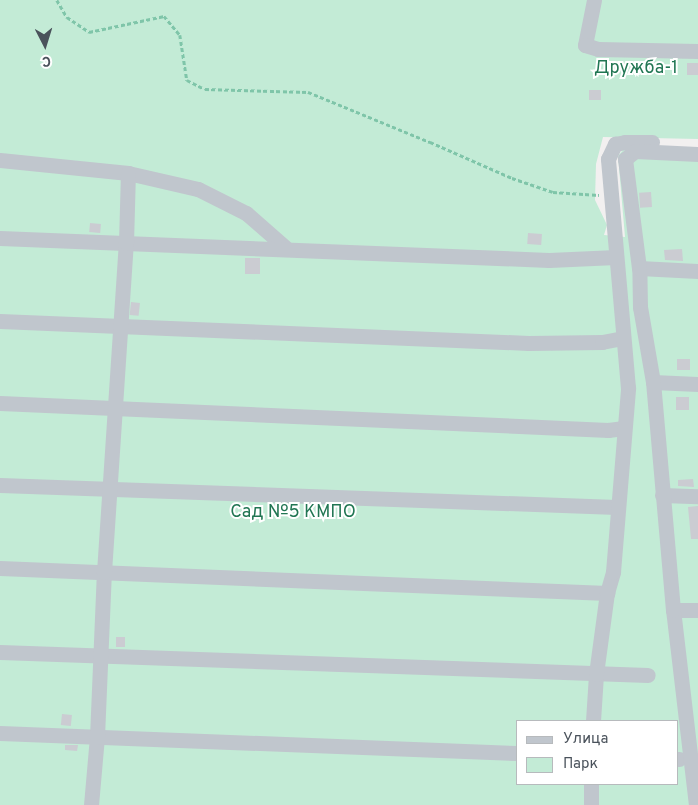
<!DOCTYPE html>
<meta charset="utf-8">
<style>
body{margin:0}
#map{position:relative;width:698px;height:805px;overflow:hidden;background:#f2f0f0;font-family:Overpass,sans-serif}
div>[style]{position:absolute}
.green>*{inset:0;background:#c3ebd6}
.building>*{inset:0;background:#cbccd2;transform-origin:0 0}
.path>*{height:2.5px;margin-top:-1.25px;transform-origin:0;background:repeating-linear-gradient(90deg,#7fc5a9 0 4px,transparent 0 6.5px)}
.minor>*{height:15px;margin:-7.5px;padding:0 7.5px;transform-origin:7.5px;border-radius:7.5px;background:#c0c6cd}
span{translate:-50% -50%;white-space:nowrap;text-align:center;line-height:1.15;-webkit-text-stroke:4px #fff;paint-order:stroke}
.park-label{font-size:18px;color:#217653}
.legend{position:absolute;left:516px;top:720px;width:162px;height:65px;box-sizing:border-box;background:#fff;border:1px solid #b7babd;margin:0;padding:6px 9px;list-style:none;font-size:15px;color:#4a525b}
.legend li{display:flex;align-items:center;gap:10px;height:25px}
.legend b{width:25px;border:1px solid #b7babd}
.north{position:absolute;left:20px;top:20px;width:50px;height:50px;-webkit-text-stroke:4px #fff;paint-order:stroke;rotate:175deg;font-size:14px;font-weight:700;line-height:20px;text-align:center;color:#4a525b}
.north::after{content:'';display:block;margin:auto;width:18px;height:22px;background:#4a525b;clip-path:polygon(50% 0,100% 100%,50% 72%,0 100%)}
</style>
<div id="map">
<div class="green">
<div style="clip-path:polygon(evenodd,0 0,698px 0,698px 139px,603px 137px,596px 164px,595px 200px,607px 225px,604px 235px,625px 237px,618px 156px,625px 147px,698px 149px,698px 805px,0 805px,0 0,517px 721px,677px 721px,677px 784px,517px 784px,517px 721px)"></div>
</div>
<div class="building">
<div style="left:698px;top:63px;width:12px;height:11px;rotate:90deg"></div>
<div style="left:589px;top:90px;width:12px;height:10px"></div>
<div style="left:651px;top:192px;width:15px;height:12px;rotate:86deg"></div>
<div style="left:90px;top:223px;width:11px;height:9px;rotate:5deg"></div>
<div style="left:528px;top:233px;width:14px;height:11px;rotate:4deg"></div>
<div style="clip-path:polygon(682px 249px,683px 261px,665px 260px,664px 250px)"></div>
<div style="left:260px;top:258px;width:16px;height:15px;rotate:90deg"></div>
<div style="left:131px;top:302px;width:9px;height:13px;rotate:6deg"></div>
<div style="left:690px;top:359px;width:11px;height:13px;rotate:90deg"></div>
<div style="left:689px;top:397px;width:13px;height:13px;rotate:90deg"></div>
<div style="clip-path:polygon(693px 479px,694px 487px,678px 486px,678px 480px)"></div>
<div style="clip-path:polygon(698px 506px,698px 539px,691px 539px,688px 507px)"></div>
<div style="left:116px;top:637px;width:9px;height:10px"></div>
<div style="left:62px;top:714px;width:10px;height:11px;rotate:6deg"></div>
<div style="clip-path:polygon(65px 745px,78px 745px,77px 751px,65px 750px)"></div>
</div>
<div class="path">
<div style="left:57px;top:0;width:20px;rotate:60deg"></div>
<div style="left:67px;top:17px;width:27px;rotate:34deg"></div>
<div style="left:89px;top:32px;width:77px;rotate:-12deg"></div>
<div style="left:164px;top:16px;width:25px;rotate:50deg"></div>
<div style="left:180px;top:35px;width:46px;rotate:81.2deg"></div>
<div style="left:187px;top:80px;width:20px;rotate:27deg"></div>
<div style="left:205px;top:89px;width:103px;rotate:1.7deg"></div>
<div style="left:308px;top:92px;width:132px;rotate:22.3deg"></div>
<div style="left:430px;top:142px;width:90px;rotate:23.7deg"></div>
<div style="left:512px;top:178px;width:43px;rotate:18.9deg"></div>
<div style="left:553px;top:192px;width:46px;rotate:3.7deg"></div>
</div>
<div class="minor">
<div style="left:594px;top:0;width:46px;rotate:101.3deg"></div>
<div style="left:585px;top:45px;width:14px;rotate:17deg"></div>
<div style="left:598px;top:49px;width:100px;rotate:1.1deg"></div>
<div style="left:0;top:160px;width:129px;rotate:5.8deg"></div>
<div style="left:128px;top:173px;width:72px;rotate:12.9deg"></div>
<div style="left:198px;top:189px;width:54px;rotate:26.6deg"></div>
<div style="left:246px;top:213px;width:53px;rotate:41.2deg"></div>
<div style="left:0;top:238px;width:549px;rotate:2.29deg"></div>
<div style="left:549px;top:260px;width:67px;rotate:-2.6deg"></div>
<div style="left:639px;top:268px;width:59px;rotate:2.9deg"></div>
<div style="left:0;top:321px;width:529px;rotate:2.38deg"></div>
<div style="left:529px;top:343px;width:73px;rotate:-0.8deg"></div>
<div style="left:602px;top:342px;width:21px;rotate:-11deg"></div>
<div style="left:653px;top:382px;width:45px;rotate:2.5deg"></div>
<div style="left:0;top:403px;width:609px;rotate:2.54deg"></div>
<div style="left:608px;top:430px;width:16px;rotate:-7deg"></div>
<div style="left:0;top:485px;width:617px;rotate:2.04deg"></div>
<div style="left:662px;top:495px;width:36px;rotate:2deg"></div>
<div style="left:0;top:568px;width:608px;rotate:2.36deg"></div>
<div style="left:673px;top:610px;width:25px"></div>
<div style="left:0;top:652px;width:648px;rotate:2.03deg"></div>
<div style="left:593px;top:721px;width:47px;rotate:-86.3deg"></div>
<div style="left:596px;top:674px;width:82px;rotate:-82.3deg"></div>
<div style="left:607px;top:593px;width:22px;rotate:-74deg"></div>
<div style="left:613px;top:572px;width:185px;rotate:-85.3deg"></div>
<div style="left:628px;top:388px;width:230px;rotate:-95deg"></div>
<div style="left:608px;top:159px;width:17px;rotate:-65deg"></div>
<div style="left:615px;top:144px;width:10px;rotate:-11deg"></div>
<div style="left:625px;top:142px;width:27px"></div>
<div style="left:0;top:733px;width:517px;rotate:2.22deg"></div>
<div style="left:677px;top:759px;width:2px"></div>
<div style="left:91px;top:805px;width:68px;rotate:-85deg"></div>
<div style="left:97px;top:737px;width:165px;rotate:-87.6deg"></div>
<div style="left:104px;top:572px;width:330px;rotate:-86.2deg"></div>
<div style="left:126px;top:243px;width:70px;rotate:-88.4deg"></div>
<div style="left:591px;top:805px;width:21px;rotate:-90deg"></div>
<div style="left:696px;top:805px;width:196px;rotate:-96.7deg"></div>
<div style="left:673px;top:610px;width:229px;rotate:-95deg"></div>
<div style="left:653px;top:382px;width:76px;rotate:-99.8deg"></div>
<div style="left:640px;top:307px;width:39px;rotate:-91deg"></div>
<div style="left:639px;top:268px;width:110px;rotate:-97.3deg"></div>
<div style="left:625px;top:159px;width:13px;rotate:-39deg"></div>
<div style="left:635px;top:151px;width:63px;rotate:2.7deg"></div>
</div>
<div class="park-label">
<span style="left:636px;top:69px">Дружба-1</span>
<span style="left:293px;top:513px">Сад №5 КМПО</span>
</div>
<ul class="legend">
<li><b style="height:6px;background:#c0c6cd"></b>Улица</li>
<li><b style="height:14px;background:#c3ebd6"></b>Парк</li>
</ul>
<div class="north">С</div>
</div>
